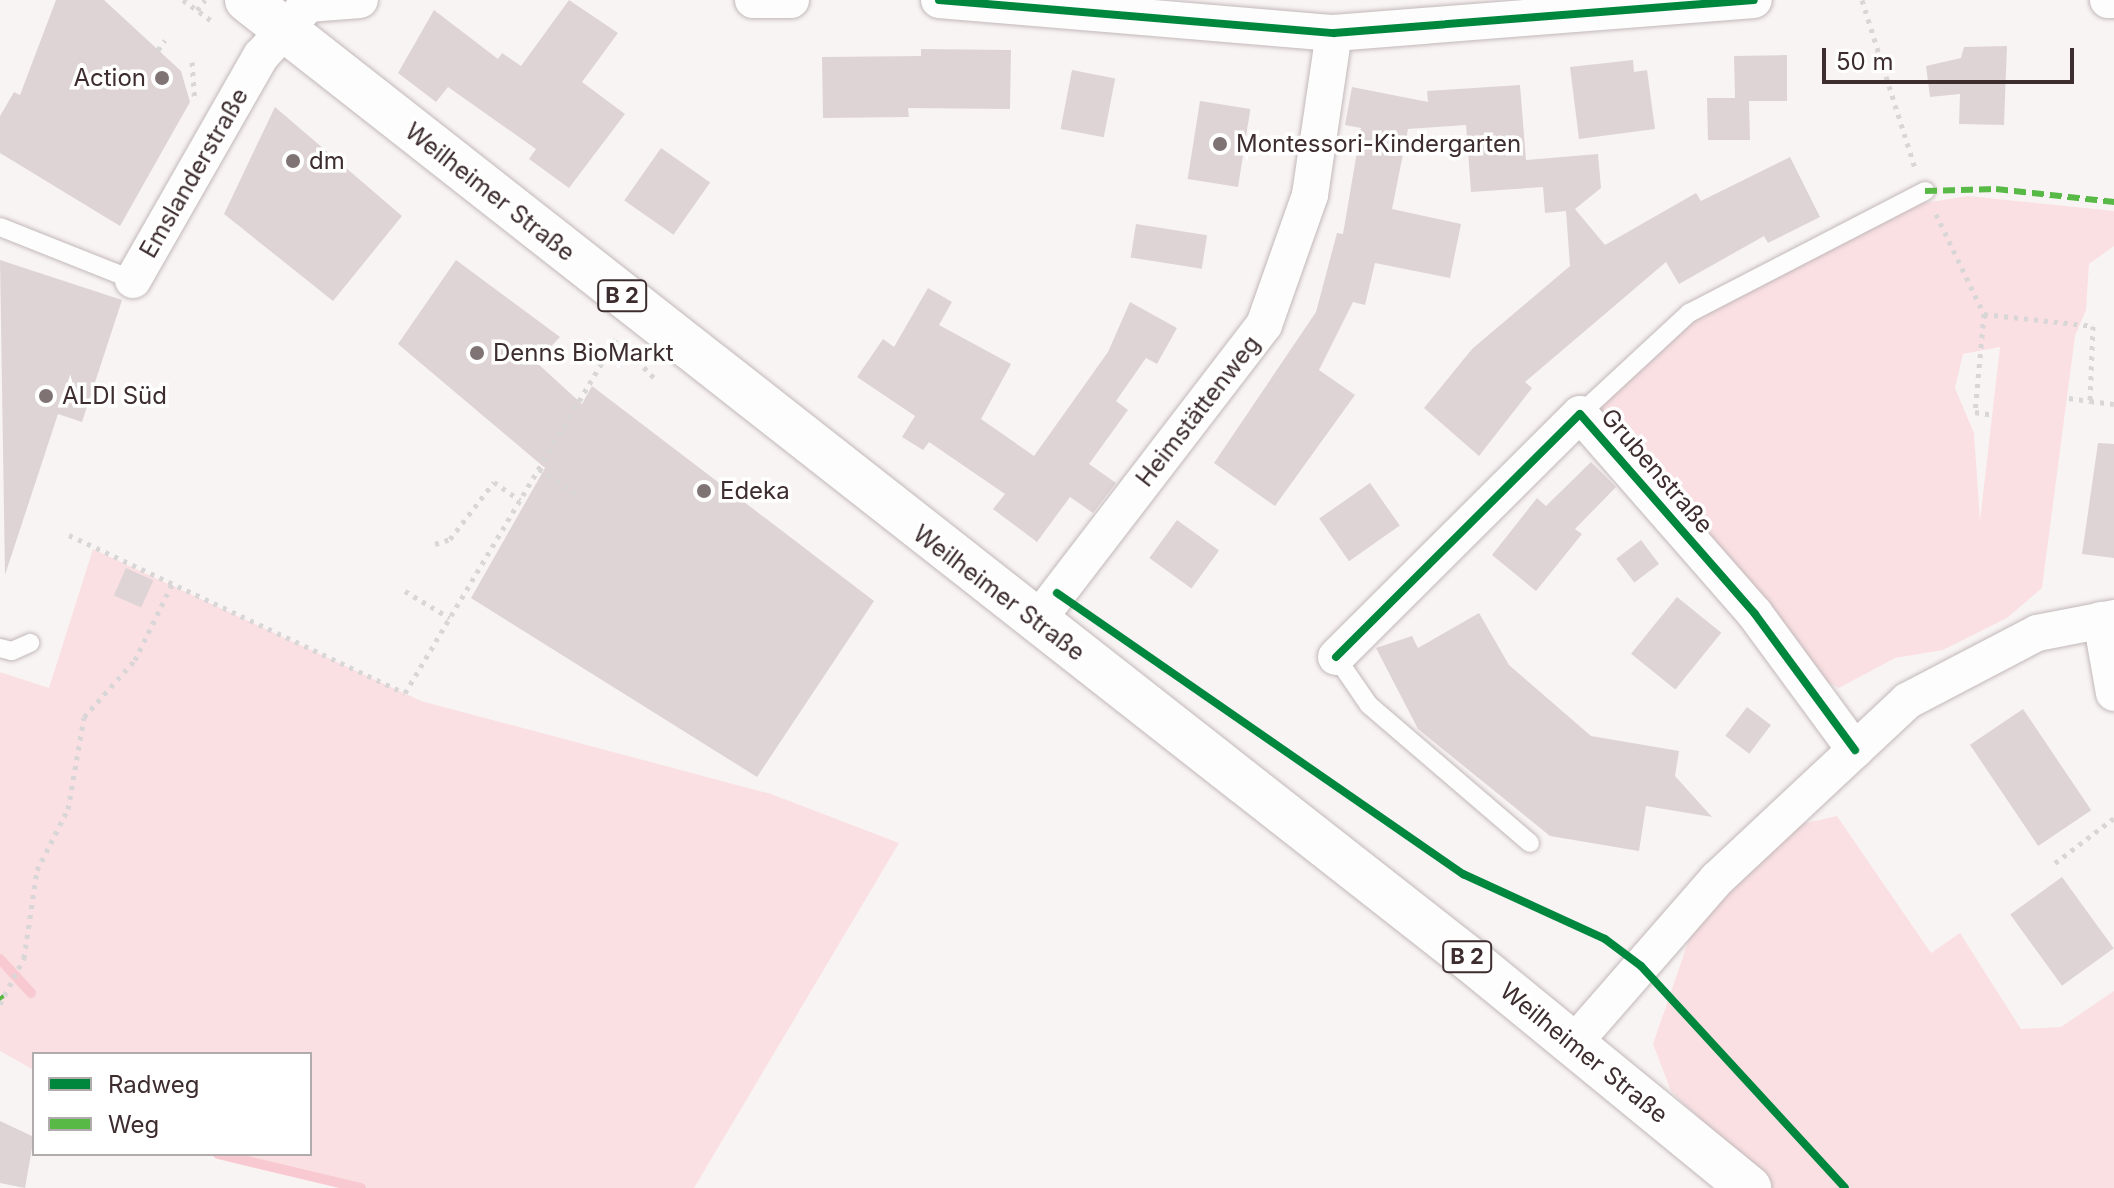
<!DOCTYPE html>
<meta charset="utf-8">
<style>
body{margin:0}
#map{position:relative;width:2114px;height:1188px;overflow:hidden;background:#f9f4f4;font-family:Inter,sans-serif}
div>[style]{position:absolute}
.green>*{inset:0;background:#fae0e3}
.stream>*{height:10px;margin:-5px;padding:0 5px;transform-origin:5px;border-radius:5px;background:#f9c9d1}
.building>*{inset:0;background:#ded4d5;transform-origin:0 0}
.path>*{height:5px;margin-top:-2.5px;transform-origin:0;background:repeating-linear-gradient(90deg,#d8d6d6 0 4px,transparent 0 10px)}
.roads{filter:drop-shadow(0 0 2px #c2b8b9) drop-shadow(0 0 2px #c2b8b9)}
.service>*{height:18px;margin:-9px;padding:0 9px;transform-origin:9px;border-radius:9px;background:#fefdfd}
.minor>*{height:36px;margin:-18px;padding:0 18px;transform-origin:18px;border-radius:18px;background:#fefdfd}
.primary>*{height:44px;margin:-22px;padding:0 22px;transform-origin:22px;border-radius:22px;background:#fefdfd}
.quiet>*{height:6px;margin-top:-3px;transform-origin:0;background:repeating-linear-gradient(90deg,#58b947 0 12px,transparent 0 18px)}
.cycleway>*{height:8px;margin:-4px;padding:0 4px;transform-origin:4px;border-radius:4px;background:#00873e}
.dots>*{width:22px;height:22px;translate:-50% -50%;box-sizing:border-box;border:4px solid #fff;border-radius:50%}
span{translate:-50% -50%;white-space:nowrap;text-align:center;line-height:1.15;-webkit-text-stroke:7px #fff;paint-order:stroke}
.shield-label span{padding:2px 6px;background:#fff;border:2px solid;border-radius:6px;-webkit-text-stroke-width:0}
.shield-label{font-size:22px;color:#3d2d2f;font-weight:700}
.poi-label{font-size:24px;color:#3d2d2f}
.right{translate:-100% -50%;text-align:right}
.left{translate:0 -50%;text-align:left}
.street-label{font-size:24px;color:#3d2d2f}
.legend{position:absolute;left:32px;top:1052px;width:280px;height:104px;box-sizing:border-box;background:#fff;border:2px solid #b1abac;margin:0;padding:10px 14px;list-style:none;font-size:24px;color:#3d2d2f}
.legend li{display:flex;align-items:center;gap:16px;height:40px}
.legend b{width:40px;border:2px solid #b1abac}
.scale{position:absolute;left:1822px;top:48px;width:252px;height:36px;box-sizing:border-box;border:4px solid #3d2d2f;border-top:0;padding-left:10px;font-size:24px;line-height:28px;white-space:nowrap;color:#3d2d2f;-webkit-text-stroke:6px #fff;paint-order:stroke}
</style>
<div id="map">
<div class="green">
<div style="clip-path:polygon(evenodd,1968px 196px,2114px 211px,2114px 246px,2089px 264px,2086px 310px,2075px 336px,2042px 588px,2007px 618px,1943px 650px,1895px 658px,1839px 688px,1814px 674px,1596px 414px,1604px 394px,1696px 314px,1912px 205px,1968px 196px,2000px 347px,1980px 521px,1974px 433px,1955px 388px,1963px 354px,2000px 347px)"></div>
<div style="clip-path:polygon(93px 549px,421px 701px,771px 794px,899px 843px,694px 1188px,368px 1188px,201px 1154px,310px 1154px,310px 1054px,34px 1054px,34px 1070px,0 1051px,0 672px,49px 688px)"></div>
<div style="clip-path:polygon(1837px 816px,1931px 953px,1960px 933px,2021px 1029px,2061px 1027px,2114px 991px,2114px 1188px,1772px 1188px,1671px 1091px,1653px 1044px,1694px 925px,1797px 825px)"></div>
</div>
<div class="stream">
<div style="left:0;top:959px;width:46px;rotate:47.6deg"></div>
<div style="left:218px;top:1154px;width:147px;rotate:13.4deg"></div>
</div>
<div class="building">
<div style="clip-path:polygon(56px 0,104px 0,181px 71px,190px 102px,120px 226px,0 153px,0 116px,14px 92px,20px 95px)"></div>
<div style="clip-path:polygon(569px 0,618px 33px,582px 82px,625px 114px,569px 188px,529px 159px,536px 149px,448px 87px,436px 102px,398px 73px,434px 10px,498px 59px,502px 53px,521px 66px)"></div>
<div style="clip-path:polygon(2007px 46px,2004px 125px,1959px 124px,1960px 94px,1930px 97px,1926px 66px,1961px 58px,1964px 47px)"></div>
<div style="clip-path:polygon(921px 49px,1011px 50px,1010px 109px,908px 108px,909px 117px,823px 118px,822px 57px,921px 56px)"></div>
<div style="clip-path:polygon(1787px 55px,1787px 101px,1749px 101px,1750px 140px,1708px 140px,1707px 98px,1735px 98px,1734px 56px)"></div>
<div style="clip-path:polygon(1633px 60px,1634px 72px,1647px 70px,1655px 129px,1579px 139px,1570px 67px)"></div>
<div style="left:1072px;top:70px;width:44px;height:60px;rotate:11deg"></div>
<div style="clip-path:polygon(1520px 85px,1526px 160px,1598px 154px,1601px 188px,1575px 209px,1605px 245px,1696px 193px,1701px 201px,1790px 157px,1820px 217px,1768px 243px,1764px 236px,1679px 284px,1666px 262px,1525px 382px,1532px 388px,1479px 456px,1424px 408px,1472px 349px,1570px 266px,1566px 211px,1545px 213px,1543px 187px,1471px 192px,1466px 125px,1408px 129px,1392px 209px,1461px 224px,1450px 278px,1375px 263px,1365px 305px,1353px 302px,1319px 370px,1355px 395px,1275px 506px,1214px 463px,1316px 312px,1337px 233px,1343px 234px,1361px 128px,1345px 125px,1352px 87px,1428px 102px,1427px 91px)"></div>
<div style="left:1200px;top:101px;width:51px;height:79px;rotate:9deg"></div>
<div style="clip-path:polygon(275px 107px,402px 216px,333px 301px,224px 214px)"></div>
<div style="left:661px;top:148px;width:60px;height:64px;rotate:35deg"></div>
<div style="left:1136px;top:224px;width:72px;height:34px;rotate:9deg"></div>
<div style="clip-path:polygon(0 260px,122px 300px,82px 422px,58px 414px,5px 575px)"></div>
<div style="clip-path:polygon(456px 260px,560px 337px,536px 362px,582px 404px,592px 386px,874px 601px,757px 777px,471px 598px,545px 468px,398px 344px)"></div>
<div style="clip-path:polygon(928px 288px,952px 302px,939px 325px,1011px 364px,981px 419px,1034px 456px,1108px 352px,1130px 302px,1177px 328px,1157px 364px,1146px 358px,1116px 401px,1128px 410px,1089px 464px,1116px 483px,1093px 513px,1070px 497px,1037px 542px,993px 509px,1005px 494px,929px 442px,923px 450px,902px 437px,915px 416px,857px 377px,883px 339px,894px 347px)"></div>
<div style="clip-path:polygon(2098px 443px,2114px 444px,2114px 558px,2082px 554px)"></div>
<div style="clip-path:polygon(1591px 462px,1616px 487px,1575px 529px,1582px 534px,1536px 591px,1492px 555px,1537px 498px,1546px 506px)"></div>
<div style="left:1370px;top:483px;width:52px;height:62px;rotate:55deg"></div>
<div style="left:1177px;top:520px;width:52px;height:47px;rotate:36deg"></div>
<div style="left:1641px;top:540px;width:30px;height:31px;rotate:53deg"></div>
<div style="left:126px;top:568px;width:30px;height:30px;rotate:24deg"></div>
<div style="left:1677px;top:597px;width:57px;height:73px;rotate:39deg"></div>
<div style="clip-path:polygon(1479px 613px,1509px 665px,1591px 736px,1679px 751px,1675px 776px,1712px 817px,1646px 806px,1639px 851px,1550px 836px,1418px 729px,1376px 648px,1412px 636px,1418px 648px)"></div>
<div style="left:1747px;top:707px;width:30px;height:36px;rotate:37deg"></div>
<div style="left:2023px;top:709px;width:122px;height:64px;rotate:56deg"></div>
<div style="left:2062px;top:877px;width:88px;height:64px;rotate:54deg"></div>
<div style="clip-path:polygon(0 1121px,34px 1137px,25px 1188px,0 1183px)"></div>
</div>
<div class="path">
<div style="left:183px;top:0;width:39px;rotate:36deg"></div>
<div style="left:1862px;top:0;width:176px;rotate:72.5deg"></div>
<div style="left:197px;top:10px;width:13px;rotate:-51deg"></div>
<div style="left:158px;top:50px;width:12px;rotate:-55deg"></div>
<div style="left:192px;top:62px;width:39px;rotate:86deg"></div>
<div style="left:1936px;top:214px;width:111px;rotate:64.4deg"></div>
<div style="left:1984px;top:314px;width:98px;rotate:95.2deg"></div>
<div style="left:1975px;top:412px;width:18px;rotate:9deg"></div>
<div style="left:1984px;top:314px;width:110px;rotate:6.3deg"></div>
<div style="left:2093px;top:326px;width:75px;rotate:92.3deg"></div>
<div style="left:2090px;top:401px;width:24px;rotate:7deg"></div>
<div style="left:630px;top:353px;width:39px;rotate:46deg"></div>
<div style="left:2069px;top:398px;width:21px;rotate:8deg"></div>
<div style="left:539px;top:469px;width:50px;rotate:33.7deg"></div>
<div style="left:69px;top:535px;width:371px;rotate:25.2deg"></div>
<div style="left:405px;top:693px;width:412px;rotate:-59.2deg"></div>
<div style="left:435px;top:544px;width:16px;rotate:-18deg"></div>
<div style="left:450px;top:539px;width:72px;rotate:-52.3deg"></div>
<div style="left:494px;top:482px;width:32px;rotate:35deg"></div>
<div style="left:405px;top:591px;width:52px;rotate:31deg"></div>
<div style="left:2055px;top:863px;width:74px;rotate:-37.3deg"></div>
<div style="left:0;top:1004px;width:52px;rotate:-62.4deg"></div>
<div style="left:24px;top:958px;width:89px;rotate:-81.6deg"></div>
<div style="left:37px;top:870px;width:68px;rotate:-63.1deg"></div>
<div style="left:68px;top:809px;width:93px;rotate:-80.1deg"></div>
<div style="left:84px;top:717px;width:76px;rotate:-48.2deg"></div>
<div style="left:135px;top:660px;width:87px;rotate:-64deg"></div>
</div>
<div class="roads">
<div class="service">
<div style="left:0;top:227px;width:143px;rotate:21.7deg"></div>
<div style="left:1580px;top:414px;width:149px;rotate:-42.8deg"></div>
<div style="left:1689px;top:313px;width:266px;rotate:-27.3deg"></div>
<div style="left:0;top:648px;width:12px;rotate:14deg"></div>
<div style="left:12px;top:651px;width:20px;rotate:-24deg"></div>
<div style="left:1336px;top:657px;width:58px;rotate:55.5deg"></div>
<div style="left:1369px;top:705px;width:212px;rotate:40.6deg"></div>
</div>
<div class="minor">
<div style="left:753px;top:0;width:38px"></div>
<div style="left:939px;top:0;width:396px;rotate:4.8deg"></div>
<div style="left:1334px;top:33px;width:421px;rotate:-4.5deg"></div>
<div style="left:2108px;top:0;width:6px"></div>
<div style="left:133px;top:280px;width:258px;rotate:-60.3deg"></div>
<div style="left:261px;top:56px;width:70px;rotate:-47.9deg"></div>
<div style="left:308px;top:4px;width:52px;rotate:-4.4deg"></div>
<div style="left:2101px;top:620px;width:74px;rotate:79.9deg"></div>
<div style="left:1036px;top:622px;width:374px;rotate:-52.5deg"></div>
<div style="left:1264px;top:325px;width:138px;rotate:-70.5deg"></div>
<div style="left:1310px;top:195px;width:164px;rotate:-81.6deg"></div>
<div style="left:1336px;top:657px;width:344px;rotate:-44.9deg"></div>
<div style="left:1580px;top:414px;width:266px;rotate:48.8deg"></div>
<div style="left:1755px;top:614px;width:169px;rotate:53.7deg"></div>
<div style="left:1573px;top:1044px;width:219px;rotate:-48.9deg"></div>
<div style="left:1717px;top:879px;width:260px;rotate:-43.1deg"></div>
<div style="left:1907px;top:701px;width:147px;rotate:-27.6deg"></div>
<div style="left:2037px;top:633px;width:78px;rotate:-11deg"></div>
</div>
<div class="primary">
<div style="left:247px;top:0;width:1558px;rotate:38.12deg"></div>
<div style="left:1473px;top:962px;width:357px;rotate:39.3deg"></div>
</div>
</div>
<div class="quiet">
<div style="left:1925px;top:191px;width:71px;rotate:-1.6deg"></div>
<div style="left:1996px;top:189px;width:119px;rotate:6.3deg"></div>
<div style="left:0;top:996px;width:4px;rotate:56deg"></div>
</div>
<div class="cycleway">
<div style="left:939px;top:0;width:396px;rotate:4.8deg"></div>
<div style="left:1334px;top:33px;width:421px;rotate:-4.5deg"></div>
<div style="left:1057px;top:593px;width:494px;rotate:34.7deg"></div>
<div style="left:1463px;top:874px;width:156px;rotate:24.6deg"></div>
<div style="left:1605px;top:939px;width:45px;rotate:36.9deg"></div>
<div style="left:1641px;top:966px;width:301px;rotate:47.4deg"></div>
<div style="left:1336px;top:657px;width:344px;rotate:-44.9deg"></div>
<div style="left:1580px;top:414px;width:266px;rotate:48.8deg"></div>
<div style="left:1755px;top:614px;width:169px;rotate:53.7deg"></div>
</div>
<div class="dots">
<div style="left:162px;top:78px;background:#7f7374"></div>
<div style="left:1220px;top:144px;background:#7f7374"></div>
<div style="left:293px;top:161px;background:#7f7374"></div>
<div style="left:477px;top:353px;background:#7f7374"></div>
<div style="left:46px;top:396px;background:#7f7374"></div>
<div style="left:704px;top:491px;background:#7f7374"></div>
</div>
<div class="shield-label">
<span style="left:622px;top:296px">B 2</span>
<span style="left:1467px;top:957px">B 2</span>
</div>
<div class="poi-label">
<span class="right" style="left:146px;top:78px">Action</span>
<span class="left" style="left:1236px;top:144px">Montessori-Kindergarten</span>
<span class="left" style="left:309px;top:161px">dm</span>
<span class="left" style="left:493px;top:353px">Denns BioMarkt</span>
<span class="left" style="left:62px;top:396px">ALDI Süd</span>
<span class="left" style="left:720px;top:491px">Edeka</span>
</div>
<div class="street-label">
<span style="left:194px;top:173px;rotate:-60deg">Emslanderstraße</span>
<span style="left:490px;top:192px;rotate:38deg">Weilheimer Straße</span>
<span style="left:1198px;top:411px;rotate:-52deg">Heimstättenweg</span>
<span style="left:1657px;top:471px;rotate:49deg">Grubenstraße</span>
<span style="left:999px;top:593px;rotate:37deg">Weilheimer Straße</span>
<span style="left:1584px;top:1053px;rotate:39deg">Weilheimer Straße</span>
</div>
<ul class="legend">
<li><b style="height:10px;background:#00873e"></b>Radweg</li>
<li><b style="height:10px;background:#58b947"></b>Weg</li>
</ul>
<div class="scale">50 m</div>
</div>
